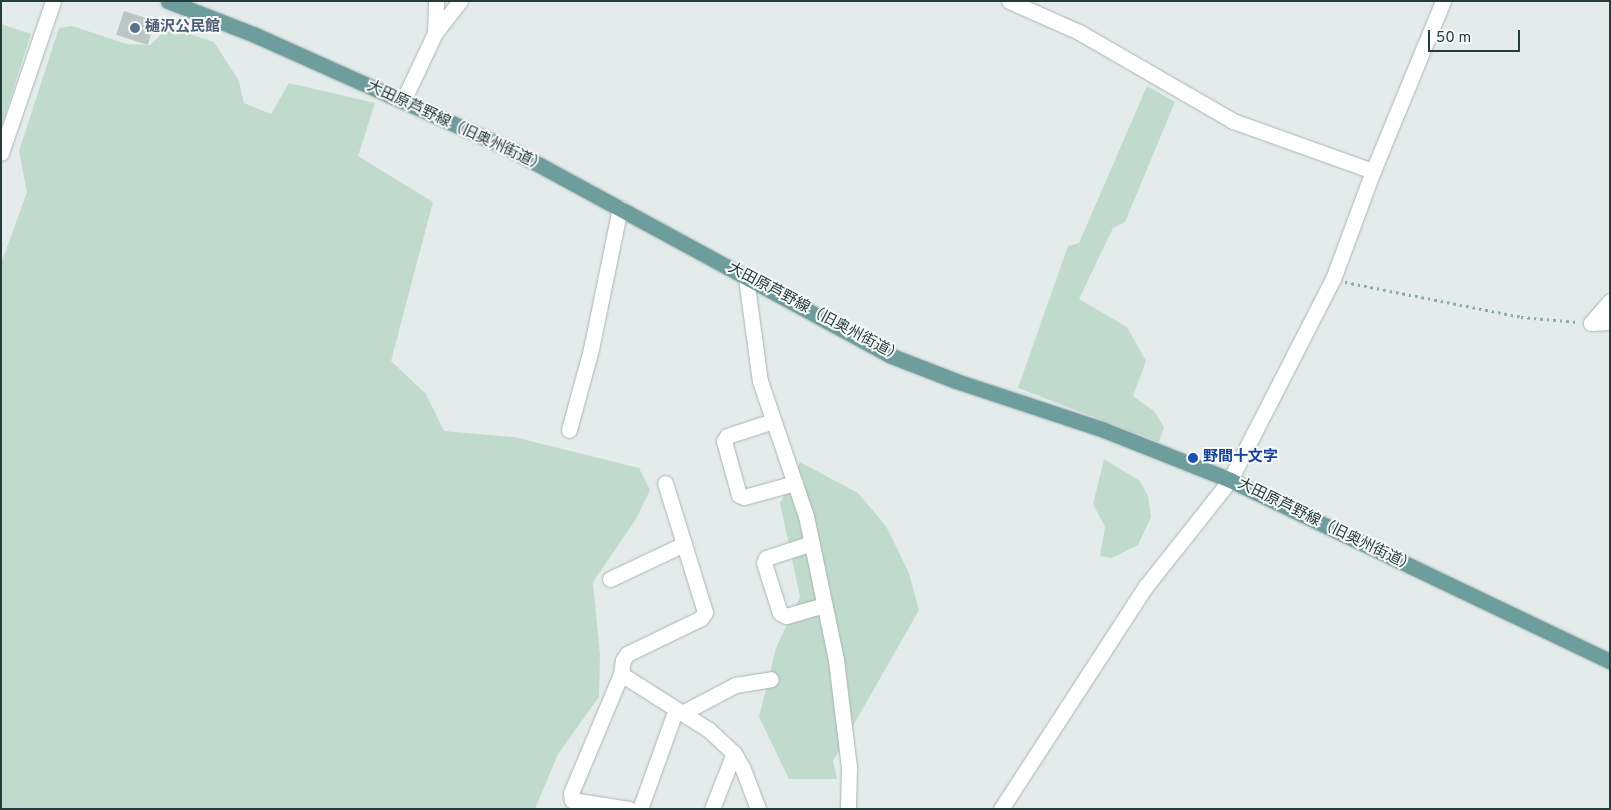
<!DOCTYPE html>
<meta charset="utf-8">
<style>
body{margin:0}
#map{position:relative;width:1611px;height:810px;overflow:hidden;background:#e4eceb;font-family:Overpass,"Noto Sans JP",sans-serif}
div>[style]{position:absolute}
.green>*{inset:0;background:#c0dbce}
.building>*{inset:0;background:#bac7c4;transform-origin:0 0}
.path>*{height:2.5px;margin-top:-1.25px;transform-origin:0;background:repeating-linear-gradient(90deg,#88adaa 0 2.5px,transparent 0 6.5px)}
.roads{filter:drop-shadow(0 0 1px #a7b4b3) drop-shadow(0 0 1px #a7b4b3)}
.minor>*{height:15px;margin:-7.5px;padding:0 7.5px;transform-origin:7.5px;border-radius:7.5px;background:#fff}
.major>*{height:15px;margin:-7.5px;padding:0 7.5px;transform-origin:7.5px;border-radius:7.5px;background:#6e9d9d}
.dots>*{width:14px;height:14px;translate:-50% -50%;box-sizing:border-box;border:2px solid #f5f9f8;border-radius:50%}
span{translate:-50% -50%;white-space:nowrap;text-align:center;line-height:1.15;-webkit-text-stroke:4px #f5f9f8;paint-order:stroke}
.service-label{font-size:15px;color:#4e5e75;font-weight:700}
.left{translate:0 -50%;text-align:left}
.street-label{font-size:15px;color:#253c3c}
.transit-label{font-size:15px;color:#164399;font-weight:700}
.frame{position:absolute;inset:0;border:2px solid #253c3c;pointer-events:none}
.scale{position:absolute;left:1428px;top:30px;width:92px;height:22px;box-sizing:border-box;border:2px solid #253c3c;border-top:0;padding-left:6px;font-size:15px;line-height:18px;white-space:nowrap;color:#253c3c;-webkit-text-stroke:4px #f5f9f8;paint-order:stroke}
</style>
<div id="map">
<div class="green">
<div style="clip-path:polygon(1px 24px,31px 34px,1px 128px)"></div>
<div style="clip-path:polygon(72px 26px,127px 44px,150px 45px,169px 27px,214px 42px,239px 81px,244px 103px,271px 114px,289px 83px,375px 103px,358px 156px,433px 202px,391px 361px,426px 394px,444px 431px,514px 437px,639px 468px,650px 490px,636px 519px,593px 582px,600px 655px,599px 697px,558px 754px,535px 809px,1px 809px,1px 264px,27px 192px,19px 151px,59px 28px)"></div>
<div style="clip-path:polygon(1147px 86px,1175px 102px,1125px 222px,1113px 228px,1079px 299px,1127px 327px,1146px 361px,1133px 396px,1154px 411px,1164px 427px,1159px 442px,1018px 388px,1068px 246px,1079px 243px)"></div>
<div style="clip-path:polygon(1104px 459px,1140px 481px,1148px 496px,1151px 517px,1138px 545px,1112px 558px,1100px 556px,1105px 527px,1093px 504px)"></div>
<div style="clip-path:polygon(800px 462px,858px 493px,886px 526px,909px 573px,919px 610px,833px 761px,837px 779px,789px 779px,759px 717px,776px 648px,800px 597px,780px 503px)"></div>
</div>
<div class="building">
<div style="left:124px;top:11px;width:33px;height:25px;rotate:18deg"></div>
</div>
<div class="path">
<div style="left:1345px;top:282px;width:179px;rotate:11.2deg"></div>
<div style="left:1521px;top:317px;width:57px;rotate:5deg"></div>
</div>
<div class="roads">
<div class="minor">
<div style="left:1009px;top:1px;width:77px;rotate:23.9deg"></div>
<div style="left:1079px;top:32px;width:178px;rotate:30deg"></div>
<div style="left:1233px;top:121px;width:149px;rotate:19.7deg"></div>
<div style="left:435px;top:33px;width:32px;rotate:-88deg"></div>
<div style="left:403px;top:101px;width:75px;rotate:-64.8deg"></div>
<div style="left:435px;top:33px;width:41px;rotate:-52deg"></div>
<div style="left:1px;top:153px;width:161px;rotate:-71.1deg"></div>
<div style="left:746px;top:278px;width:104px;rotate:82.3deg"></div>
<div style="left:760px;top:381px;width:143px;rotate:71.2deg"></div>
<div style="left:806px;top:516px;width:147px;rotate:78.2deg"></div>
<div style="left:836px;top:660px;width:108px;rotate:83.1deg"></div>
<div style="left:849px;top:767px;width:42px;rotate:91.4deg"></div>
<div style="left:1591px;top:323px;width:29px;rotate:-49deg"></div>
<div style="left:1591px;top:323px;width:19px;rotate:-3deg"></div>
<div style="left:773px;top:421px;width:48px;rotate:161.9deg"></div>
<div style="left:727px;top:436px;width:6px;rotate:121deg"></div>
<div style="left:724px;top:441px;width:56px;rotate:74.5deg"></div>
<div style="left:739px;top:495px;width:5px;rotate:22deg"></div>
<div style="left:744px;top:497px;width:53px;rotate:-15.4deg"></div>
<div style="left:569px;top:430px;width:84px;rotate:-74.8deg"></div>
<div style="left:591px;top:349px;width:144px;rotate:-78.4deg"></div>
<div style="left:812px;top:543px;width:48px;rotate:161.9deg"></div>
<div style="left:766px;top:558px;width:5px;rotate:112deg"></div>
<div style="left:764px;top:563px;width:52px;rotate:72.3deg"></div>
<div style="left:780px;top:613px;width:7px;rotate:27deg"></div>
<div style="left:786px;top:616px;width:40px;rotate:-16deg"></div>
<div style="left:610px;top:579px;width:82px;rotate:-25.3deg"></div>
<div style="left:621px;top:674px;width:104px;rotate:32.5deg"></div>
<div style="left:709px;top:730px;width:34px;rotate:43deg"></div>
<div style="left:734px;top:753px;width:18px;rotate:61deg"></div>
<div style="left:743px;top:769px;width:43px;rotate:69.4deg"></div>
<div style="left:682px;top:713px;width:60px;rotate:-27.8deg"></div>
<div style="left:735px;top:685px;width:36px;rotate:-9deg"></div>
<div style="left:629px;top:809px;width:58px;rotate:-171deg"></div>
<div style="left:572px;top:800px;width:7px;rotate:-98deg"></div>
<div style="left:571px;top:793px;width:129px;rotate:-67.2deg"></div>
<div style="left:621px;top:674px;width:14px;rotate:-82deg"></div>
<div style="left:623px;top:660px;width:7px;rotate:-56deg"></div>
<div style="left:627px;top:654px;width:82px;rotate:-25.9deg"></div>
<div style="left:701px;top:618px;width:7px;rotate:-56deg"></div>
<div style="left:705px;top:612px;width:135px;rotate:-107.2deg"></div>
<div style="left:640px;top:809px;width:106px;rotate:-70.2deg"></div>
<div style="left:712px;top:809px;width:60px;rotate:-68.6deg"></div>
<div style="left:1001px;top:809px;width:266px;rotate:-57deg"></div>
<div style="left:1146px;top:586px;width:135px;rotate:-51.6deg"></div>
<div style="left:1230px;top:480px;width:226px;rotate:-62.9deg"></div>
<div style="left:1333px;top:279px;width:115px;rotate:-69.7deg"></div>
<div style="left:1373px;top:171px;width:184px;rotate:-67.6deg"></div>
</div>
<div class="major">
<div style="left:168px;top:1px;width:93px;rotate:21.3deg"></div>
<div style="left:255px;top:35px;width:279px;rotate:24.1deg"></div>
<div style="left:510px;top:149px;width:431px;rotate:28.5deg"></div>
<div style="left:889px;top:355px;width:72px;rotate:21.2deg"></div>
<div style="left:956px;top:381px;width:156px;rotate:18.3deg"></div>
<div style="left:1104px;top:430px;width:136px;rotate:21.6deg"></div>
<div style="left:1230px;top:480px;width:421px;rotate:25.5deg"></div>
</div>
</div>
<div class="dots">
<div style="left:135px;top:28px;background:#5c6f8a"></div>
<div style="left:1193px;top:458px;background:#1a4fb4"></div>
</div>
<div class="service-label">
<span class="left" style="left:145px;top:28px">樋沢公民館</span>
</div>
<div class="street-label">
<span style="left:456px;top:127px;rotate:25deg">大田原芦野線（旧奥州街道）</span>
<span style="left:815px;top:313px;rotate:28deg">大田原芦野線（旧奥州街道）</span>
<span style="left:1326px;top:526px;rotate:26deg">大田原芦野線（旧奥州街道）</span>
</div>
<div class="transit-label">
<span class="left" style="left:1203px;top:458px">野間十文字</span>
</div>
<div class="frame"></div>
<div class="scale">50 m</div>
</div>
